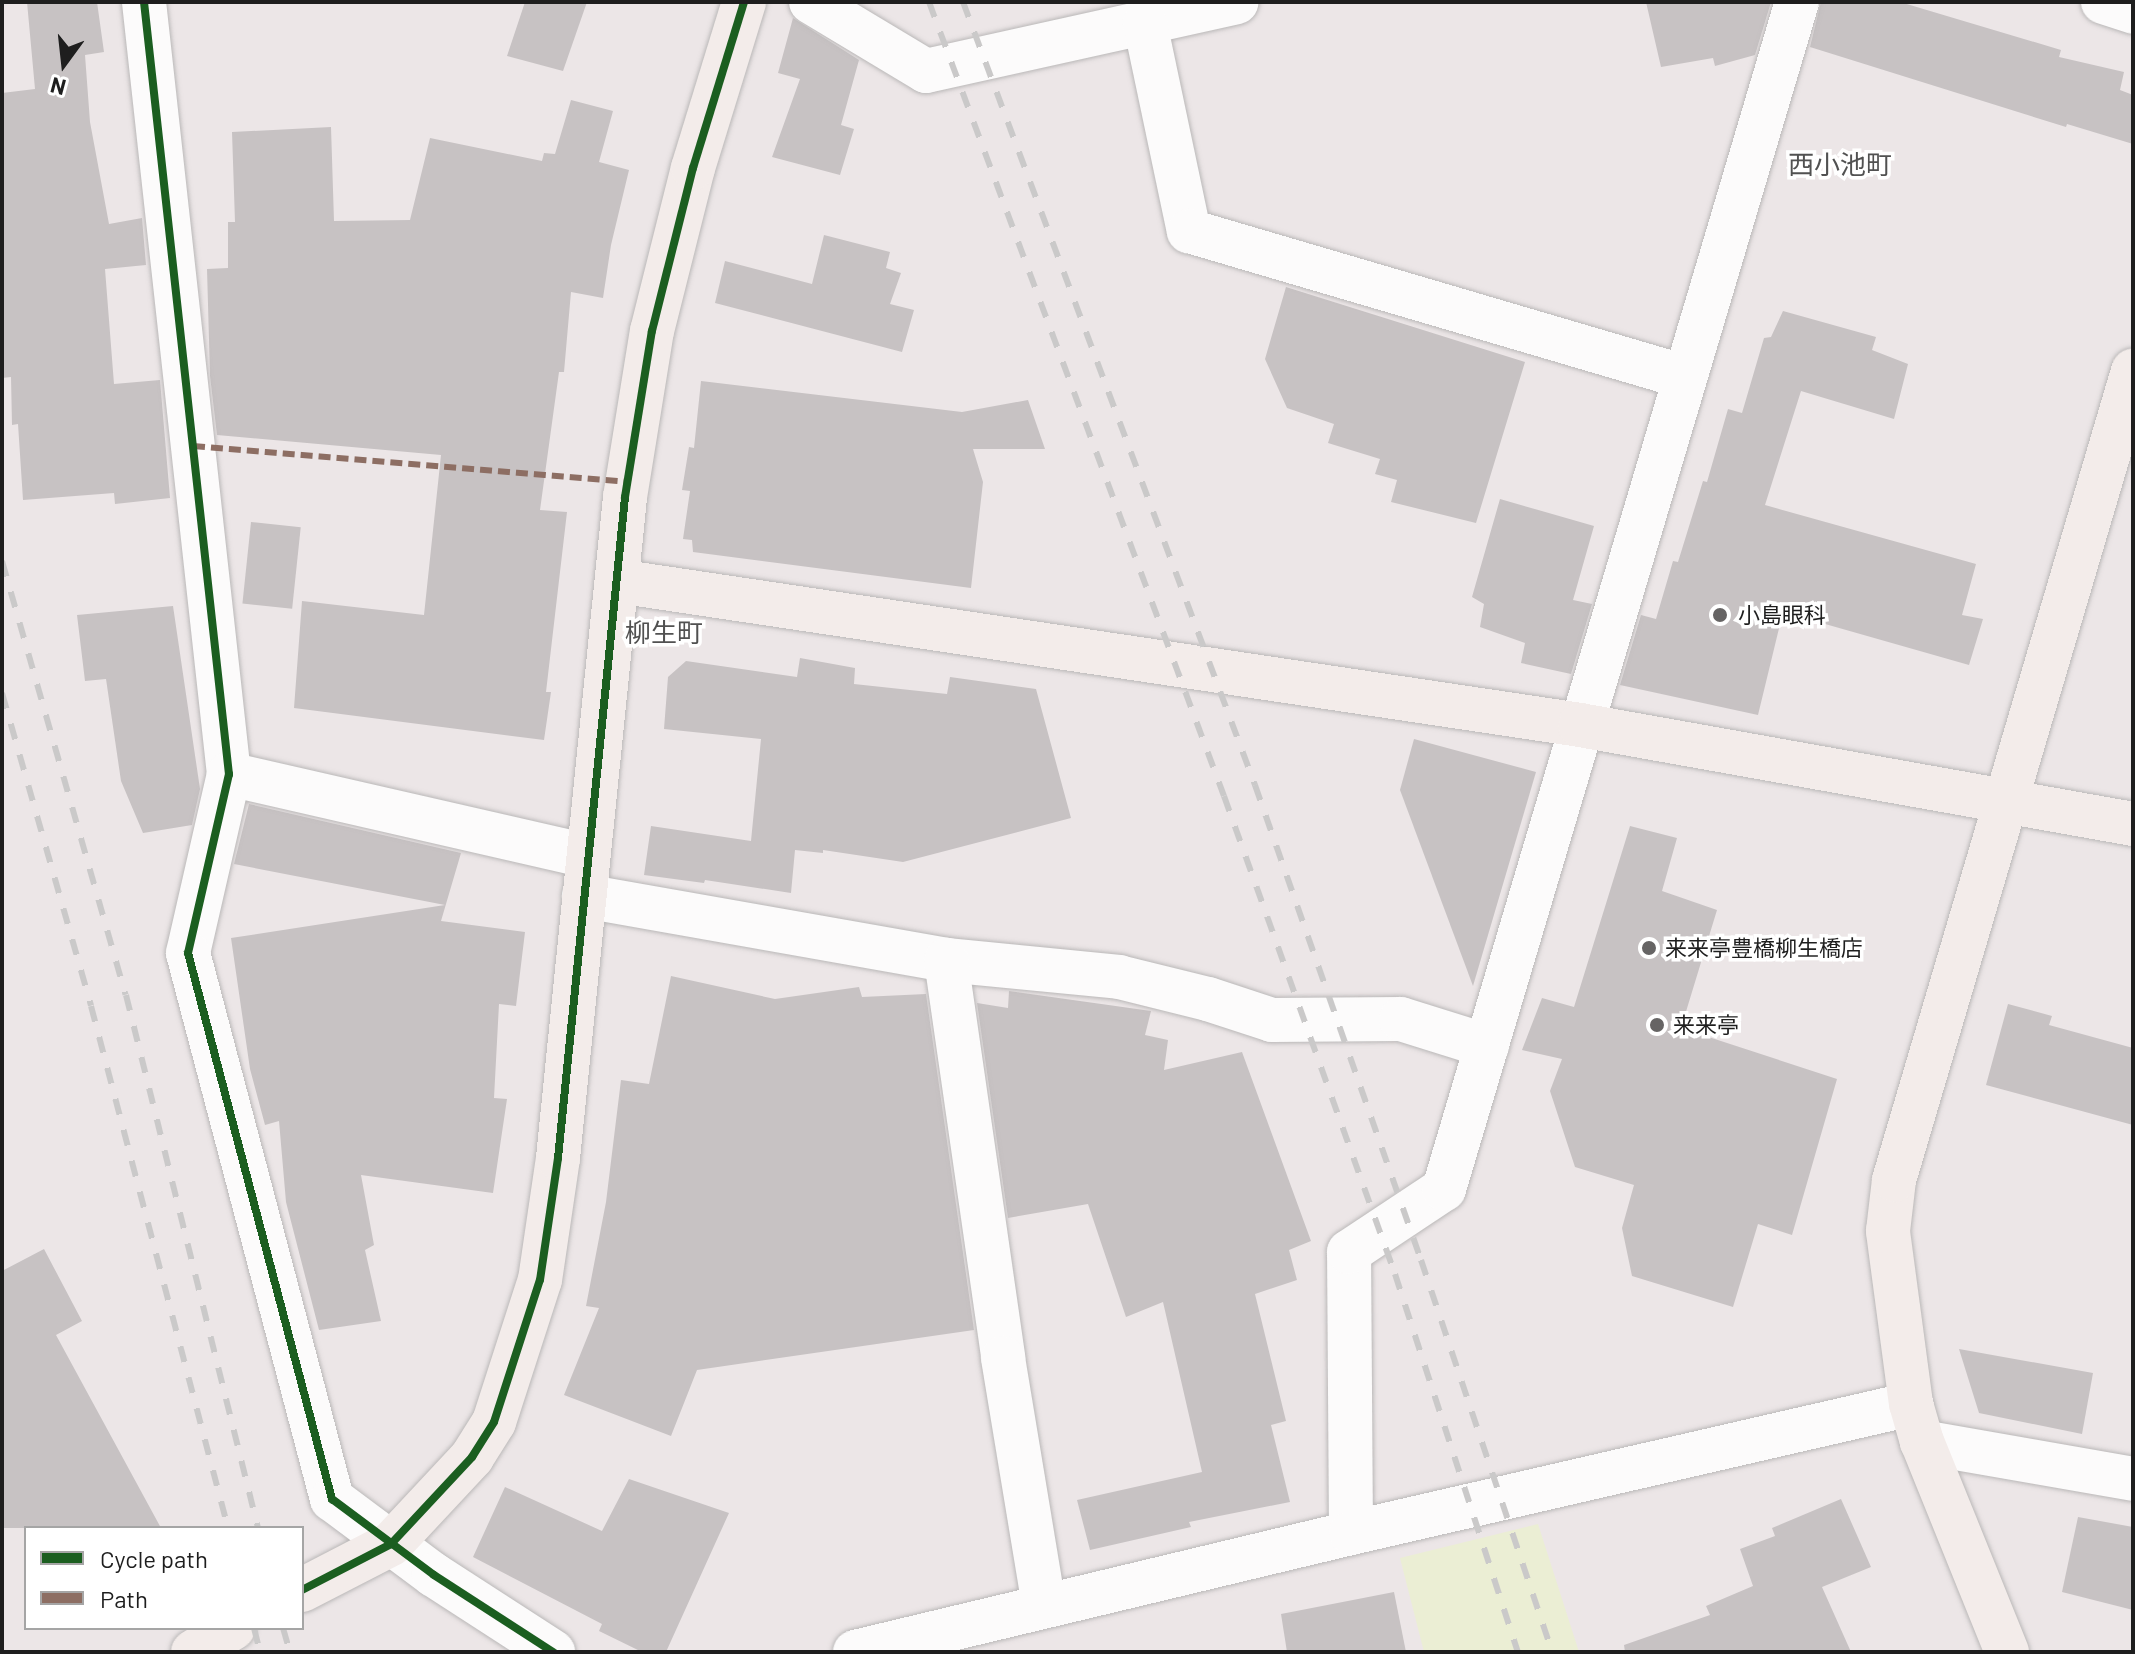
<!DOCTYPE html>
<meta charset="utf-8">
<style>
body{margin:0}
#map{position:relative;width:2135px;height:1654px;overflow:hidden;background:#ece6e7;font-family:Barlow,"Noto Sans JP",sans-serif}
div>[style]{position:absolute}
.park>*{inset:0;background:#ebeed4}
.building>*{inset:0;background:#c7c2c3;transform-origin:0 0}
.roads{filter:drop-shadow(0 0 2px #bab8b8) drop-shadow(0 0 2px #bab8b8)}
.street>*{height:44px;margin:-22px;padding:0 22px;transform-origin:22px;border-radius:22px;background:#fcfbfb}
.secondary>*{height:44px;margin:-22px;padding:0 22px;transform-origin:22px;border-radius:22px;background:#f3ecea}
.rail>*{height:6px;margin-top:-3px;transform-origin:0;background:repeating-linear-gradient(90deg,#cac9c9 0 16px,transparent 0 32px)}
.quiet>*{height:6px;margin-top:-3px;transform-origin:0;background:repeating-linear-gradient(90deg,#8d6e63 0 12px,transparent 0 18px)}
.cycleway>*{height:8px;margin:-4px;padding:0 4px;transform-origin:4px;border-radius:4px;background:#1b5e20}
.dots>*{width:22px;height:22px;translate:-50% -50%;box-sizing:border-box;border:4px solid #fff;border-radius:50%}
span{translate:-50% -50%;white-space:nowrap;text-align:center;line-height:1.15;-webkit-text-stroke:7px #fff;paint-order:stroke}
.poi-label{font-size:22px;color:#1e1e1e}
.left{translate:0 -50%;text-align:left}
.quarter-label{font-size:26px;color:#515151}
.frame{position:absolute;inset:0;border:4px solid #1e1e1e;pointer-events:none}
.legend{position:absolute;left:24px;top:1526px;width:280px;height:104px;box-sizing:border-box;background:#fff;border:2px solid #a5a5a5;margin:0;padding:10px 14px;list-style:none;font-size:24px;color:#1e1e1e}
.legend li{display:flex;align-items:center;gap:16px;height:40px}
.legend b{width:40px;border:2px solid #a5a5a5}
.north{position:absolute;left:24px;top:24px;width:80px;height:80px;-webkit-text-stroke:6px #fff;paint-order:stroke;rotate:195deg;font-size:22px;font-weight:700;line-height:32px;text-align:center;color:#1e1e1e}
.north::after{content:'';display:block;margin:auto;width:28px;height:36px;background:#1e1e1e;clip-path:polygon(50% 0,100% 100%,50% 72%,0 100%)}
</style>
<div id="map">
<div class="park">
<div style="clip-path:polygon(1538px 1524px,1579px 1652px,1424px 1652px,1400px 1558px)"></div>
</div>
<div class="building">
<div style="clip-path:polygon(27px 2px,97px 2px,104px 52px,85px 55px,90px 122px,109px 224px,142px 218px,146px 265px,105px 269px,114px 384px,160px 380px,170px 498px,115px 504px,114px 493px,23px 500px,18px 424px,12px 425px,11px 377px,2px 378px,2px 93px,35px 89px)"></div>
<div style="clip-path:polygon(525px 2px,587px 2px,563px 71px,507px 56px)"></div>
<div style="clip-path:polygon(1646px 2px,1771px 2px,1755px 55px,1715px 66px,1713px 58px,1661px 67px)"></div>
<div style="clip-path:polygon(1821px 2px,1900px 2px,2061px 50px,2059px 57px,2124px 72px,2120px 90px,2133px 95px,2133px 144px,2067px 124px,2066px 127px,1810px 47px)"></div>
<div style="clip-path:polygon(793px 18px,859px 60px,841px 125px,854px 129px,840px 175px,772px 157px,800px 79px,778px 73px)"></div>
<div style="clip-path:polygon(571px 100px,613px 111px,599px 162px,629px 170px,611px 245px,603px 298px,571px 292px,564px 372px,559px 372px,540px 510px,567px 512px,546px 692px,551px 692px,544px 740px,294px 708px,302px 601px,424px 615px,441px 455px,217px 435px,210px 376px,207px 269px,228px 268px,228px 222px,235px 222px,232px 132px,331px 127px,334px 221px,410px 220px,430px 138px,542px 161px,544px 153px,555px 154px)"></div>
<div style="clip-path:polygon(824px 235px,890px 252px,886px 268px,901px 273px,890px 304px,914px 310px,902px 352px,715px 303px,725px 261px,812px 284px)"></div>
<div style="clip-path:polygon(1286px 287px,1525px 362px,1476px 523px,1391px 502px,1397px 480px,1375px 474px,1380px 459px,1328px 443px,1334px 424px,1287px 408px,1265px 359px)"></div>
<div style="clip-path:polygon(1783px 311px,1876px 337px,1872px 350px,1908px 364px,1894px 419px,1801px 391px,1765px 505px,1976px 564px,1962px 615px,1983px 619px,1969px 665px,1783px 612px,1758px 715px,1620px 685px,1641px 615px,1656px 619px,1673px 561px,1678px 562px,1703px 481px,1707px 482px,1728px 409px,1742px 413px,1764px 338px,1771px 337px)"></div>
<div style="clip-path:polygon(701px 381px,962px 412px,1028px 400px,1045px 449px,973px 449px,983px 482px,971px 588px,693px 552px,692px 540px,683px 539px,690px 491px,682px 490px,689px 447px,694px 448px)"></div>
<div style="clip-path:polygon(1500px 499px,1594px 526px,1573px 600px,1592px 604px,1571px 674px,1521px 663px,1525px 643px,1480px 627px,1484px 604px,1472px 597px)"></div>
<div style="left:251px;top:522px;width:50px;height:82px;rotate:6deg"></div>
<div style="clip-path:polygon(173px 606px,200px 789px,192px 825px,143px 833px,121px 781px,106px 679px,85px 681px,77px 615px)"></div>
<div style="clip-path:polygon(800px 658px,855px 668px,854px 684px,947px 694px,950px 677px,1036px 689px,1071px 818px,903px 862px,823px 850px,823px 853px,795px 850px,791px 893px,705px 880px,704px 883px,644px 875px,651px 826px,751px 841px,761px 739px,664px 729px,668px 677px,686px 661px,797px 677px)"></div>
<div style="clip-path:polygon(1414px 739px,1536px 772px,1473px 986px,1400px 790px)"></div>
<div style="clip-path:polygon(249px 804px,461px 853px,441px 921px,525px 932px,516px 1006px,499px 1004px,494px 1098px,507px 1099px,493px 1193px,361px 1175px,374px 1245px,365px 1250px,381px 1321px,319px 1330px,286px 1202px,279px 1121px,265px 1125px,250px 1069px,231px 938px,445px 905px,234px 864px)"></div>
<div style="clip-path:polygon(1630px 826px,1677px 838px,1662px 891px,1717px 910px,1681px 1028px,1837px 1079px,1792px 1235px,1758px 1224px,1733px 1307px,1632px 1276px,1622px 1228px,1634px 1185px,1575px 1167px,1550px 1091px,1562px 1059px,1522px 1050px,1542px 998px,1574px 1007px)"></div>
<div style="clip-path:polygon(671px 976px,775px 999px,859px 987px,862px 997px,926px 994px,974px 1330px,697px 1370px,671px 1436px,564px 1395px,599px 1308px,586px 1306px,606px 1202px,621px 1080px,649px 1084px)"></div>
<div style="clip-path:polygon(1009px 991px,1151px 1011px,1145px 1035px,1168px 1040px,1164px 1070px,1242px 1052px,1311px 1241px,1289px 1250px,1297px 1280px,1255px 1294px,1286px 1421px,1271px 1425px,1290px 1502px,1189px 1522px,1191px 1527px,1090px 1550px,1077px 1500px,1202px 1472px,1163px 1302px,1126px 1317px,1088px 1204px,1008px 1218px,977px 1003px,1008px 1008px)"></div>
<div style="clip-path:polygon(2008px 1004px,2052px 1016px,2049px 1025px,2133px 1048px,2133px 1125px,1986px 1085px)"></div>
<div style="clip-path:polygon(44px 1249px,82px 1321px,56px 1335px,161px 1528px,2px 1528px,2px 1271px)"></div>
<div style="clip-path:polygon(1959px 1349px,2093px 1373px,2082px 1434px,1979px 1413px)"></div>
<div style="clip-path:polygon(629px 1479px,729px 1513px,666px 1652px,642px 1652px,599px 1631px,602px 1624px,473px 1557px,505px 1487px,602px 1531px)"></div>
<div style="clip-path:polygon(1841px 1499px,1871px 1567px,1822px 1587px,1851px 1652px,1625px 1652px,1624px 1645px,1710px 1615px,1706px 1606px,1753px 1586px,1740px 1549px,1775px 1536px,1772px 1528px)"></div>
<div style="clip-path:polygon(2078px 1517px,2133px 1527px,2133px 1610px,2062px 1592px)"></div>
<div style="clip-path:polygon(1394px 1592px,1406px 1652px,1287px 1652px,1281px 1614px)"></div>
</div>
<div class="roads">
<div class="street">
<div style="left:144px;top:2px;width:777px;rotate:83.72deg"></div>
<div style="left:229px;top:774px;width:184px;rotate:102.9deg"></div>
<div style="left:188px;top:953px;width:565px;rotate:75.23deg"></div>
<div style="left:332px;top:1499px;width:127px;rotate:36.7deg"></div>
<div style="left:434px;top:1575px;width:142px;rotate:32.9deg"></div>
<div style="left:811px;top:2px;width:134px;rotate:31deg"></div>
<div style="left:926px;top:71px;width:318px;rotate:-12.5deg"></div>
<div style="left:2103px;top:2px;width:32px;rotate:18deg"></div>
<div style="left:1145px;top:23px;width:213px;rotate:78.1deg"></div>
<div style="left:1189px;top:231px;width:517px;rotate:16.4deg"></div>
<div style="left:229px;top:774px;width:368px;rotate:12.9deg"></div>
<div style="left:584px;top:896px;width:368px;rotate:10deg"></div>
<div style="left:946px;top:960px;width:174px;rotate:5.6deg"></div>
<div style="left:1119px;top:977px;width:92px;rotate:13.9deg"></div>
<div style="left:1208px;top:999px;width:67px;rotate:18.2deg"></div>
<div style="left:1272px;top:1020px;width:129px;rotate:-0.4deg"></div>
<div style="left:1401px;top:1019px;width:90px;rotate:17.4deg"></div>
<div style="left:946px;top:960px;width:402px;rotate:81.8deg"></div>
<div style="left:1003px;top:1358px;width:250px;rotate:80.6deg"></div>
<div style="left:1922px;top:1442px;width:214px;rotate:9.9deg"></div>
<div style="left:1351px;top:1533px;width:281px;rotate:-90.4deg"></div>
<div style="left:1349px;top:1252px;width:114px;rotate:-33.6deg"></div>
<div style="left:1444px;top:1189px;width:1238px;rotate:-73.44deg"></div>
<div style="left:855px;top:1652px;width:510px;rotate:-13.49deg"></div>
<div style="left:1351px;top:1533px;width:575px;rotate:-12.97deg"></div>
</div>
<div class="secondary">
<div style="left:617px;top:581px;width:974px;rotate:8.5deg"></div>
<div style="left:1580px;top:725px;width:562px;rotate:10.15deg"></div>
<div style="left:302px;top:1590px;width:100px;rotate:-27.3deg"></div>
<div style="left:391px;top:1544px;width:119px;rotate:-47deg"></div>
<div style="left:472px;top:1457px;width:41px;rotate:-57.8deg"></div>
<div style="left:494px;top:1422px;width:149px;rotate:-72.1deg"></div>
<div style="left:540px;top:1280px;width:123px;rotate:-81.6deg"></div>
<div style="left:558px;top:1158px;width:664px;rotate:-84.21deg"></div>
<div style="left:625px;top:497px;width:168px;rotate:-80.8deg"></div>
<div style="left:652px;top:331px;width:168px;rotate:-75.9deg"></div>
<div style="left:693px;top:168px;width:174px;rotate:-72.9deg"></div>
<div style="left:193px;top:1652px;width:47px;rotate:-31deg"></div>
<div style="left:2007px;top:1652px;width:227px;rotate:-112deg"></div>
<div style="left:1922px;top:1442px;width:40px;rotate:-106deg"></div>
<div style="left:1911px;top:1404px;width:175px;rotate:-97.6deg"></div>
<div style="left:1888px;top:1231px;width:51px;rotate:-83.3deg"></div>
<div style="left:1894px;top:1180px;width:844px;rotate:-73.54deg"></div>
</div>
</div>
<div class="rail">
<div style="left:929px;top:2px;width:847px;rotate:69.62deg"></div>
<div style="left:1224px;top:796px;width:508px;rotate:70.32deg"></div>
<div style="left:1395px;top:1274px;width:398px;rotate:72deg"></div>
<div style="left:963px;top:2px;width:836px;rotate:69.55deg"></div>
<div style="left:1255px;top:785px;width:503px;rotate:70.74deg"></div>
<div style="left:1421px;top:1260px;width:413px;rotate:71.5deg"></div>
<div style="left:2px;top:561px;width:451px;rotate:74.1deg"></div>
<div style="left:126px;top:995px;width:549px;rotate:76.09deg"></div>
<div style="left:2px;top:693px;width:325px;rotate:74.1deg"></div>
<div style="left:91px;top:1006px;width:540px;rotate:75.29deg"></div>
<div style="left:254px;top:1628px;width:25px;rotate:76deg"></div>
<div style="left:283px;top:1628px;width:25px;rotate:74deg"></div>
</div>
<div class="quiet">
<div style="left:193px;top:446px;width:435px;rotate:4.7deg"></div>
</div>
<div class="cycleway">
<div style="left:144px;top:2px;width:777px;rotate:83.72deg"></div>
<div style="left:229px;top:774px;width:184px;rotate:102.9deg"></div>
<div style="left:188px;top:953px;width:565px;rotate:75.23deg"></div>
<div style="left:332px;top:1499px;width:127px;rotate:36.7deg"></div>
<div style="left:434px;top:1575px;width:142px;rotate:32.9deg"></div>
<div style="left:302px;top:1590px;width:100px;rotate:-27.3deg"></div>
<div style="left:391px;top:1544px;width:119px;rotate:-47deg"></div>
<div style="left:472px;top:1457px;width:41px;rotate:-57.8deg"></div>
<div style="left:494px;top:1422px;width:149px;rotate:-72.1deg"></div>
<div style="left:540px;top:1280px;width:123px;rotate:-81.6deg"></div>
<div style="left:558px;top:1158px;width:664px;rotate:-84.21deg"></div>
<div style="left:625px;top:497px;width:168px;rotate:-80.8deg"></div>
<div style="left:652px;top:331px;width:168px;rotate:-75.9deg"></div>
<div style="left:693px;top:168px;width:174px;rotate:-72.9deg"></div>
</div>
<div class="dots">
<div style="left:1720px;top:615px;background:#666464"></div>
<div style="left:1649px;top:948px;background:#666464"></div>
<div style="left:1657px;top:1025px;background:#666464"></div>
</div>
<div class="poi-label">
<span class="left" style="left:1738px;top:615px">小島眼科</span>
<span class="left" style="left:1665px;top:948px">来来亭豊橋柳生橋店</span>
<span class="left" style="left:1673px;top:1025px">来来亭</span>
</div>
<div class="quarter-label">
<span style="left:1840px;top:164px">西小池町</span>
<span style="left:664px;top:632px">柳生町</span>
</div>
<div class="frame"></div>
<ul class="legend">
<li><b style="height:10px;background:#1b5e20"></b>Cycle path</li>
<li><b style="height:10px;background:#8d6e63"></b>Path</li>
</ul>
<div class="north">N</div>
</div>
